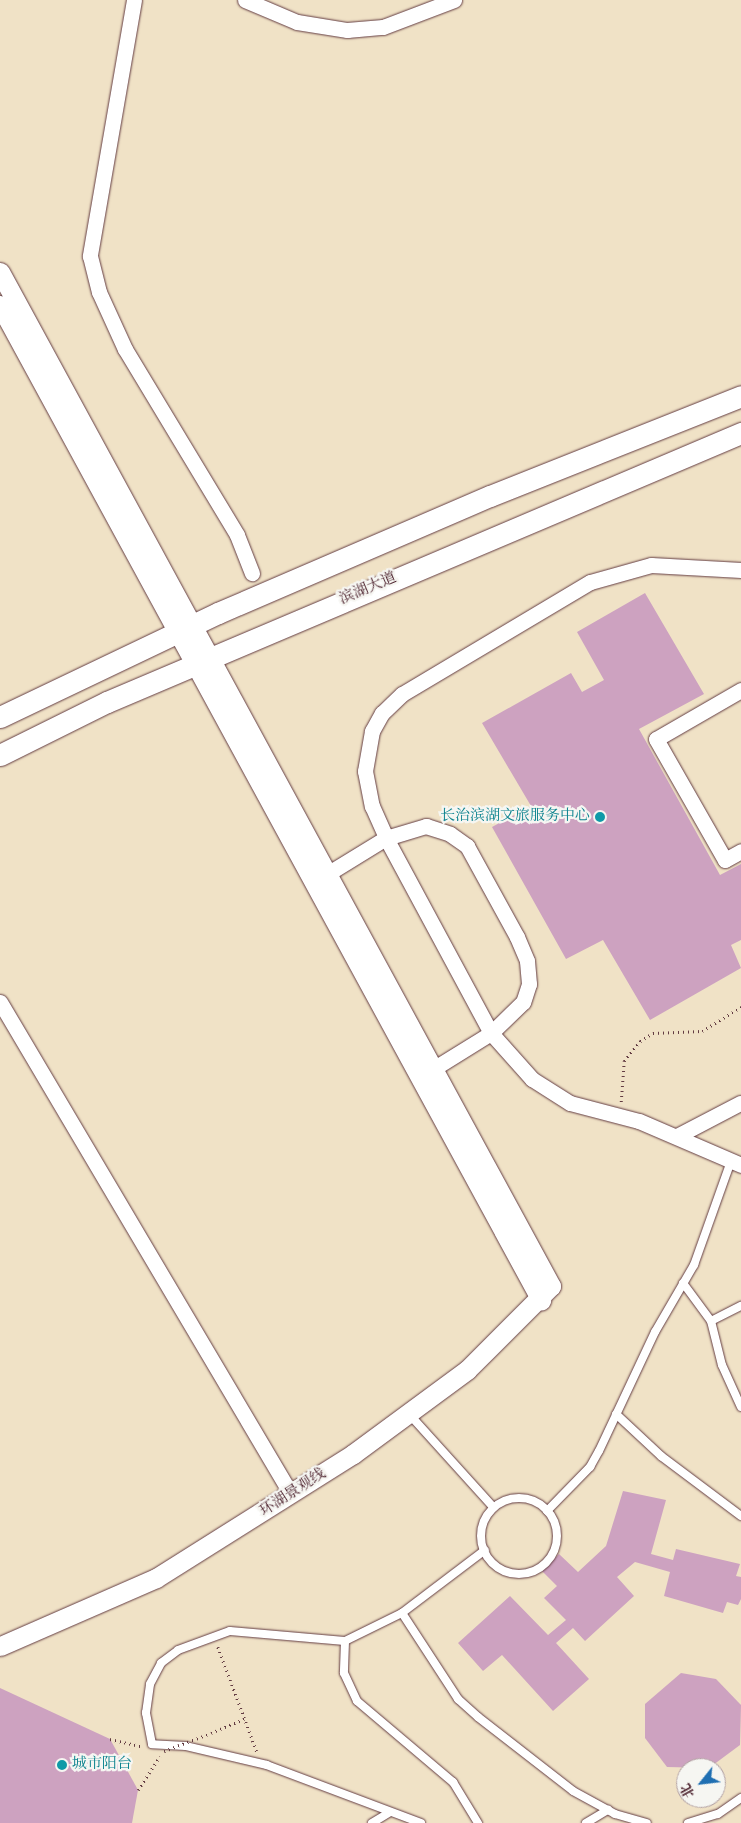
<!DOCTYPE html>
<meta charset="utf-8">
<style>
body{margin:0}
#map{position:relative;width:741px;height:1823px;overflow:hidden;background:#f0e2c6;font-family:Vollkorn,"Noto Serif SC",serif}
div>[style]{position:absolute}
.building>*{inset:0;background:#cda2c0}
.path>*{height:2.5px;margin-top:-1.25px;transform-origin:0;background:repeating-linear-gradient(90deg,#633c42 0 1px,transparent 0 5px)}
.roads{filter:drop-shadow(0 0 1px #633c42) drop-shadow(0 0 1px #633c42)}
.service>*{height:8px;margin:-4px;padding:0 4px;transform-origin:4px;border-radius:4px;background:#fff}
.service>.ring{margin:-4px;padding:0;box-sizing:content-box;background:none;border:8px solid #fff;border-radius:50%}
.minor>*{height:15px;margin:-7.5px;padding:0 7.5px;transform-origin:7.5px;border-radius:7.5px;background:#fff}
.tertiary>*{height:19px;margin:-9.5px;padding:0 9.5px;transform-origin:9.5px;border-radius:9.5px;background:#fff}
.secondary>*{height:21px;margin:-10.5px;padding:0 10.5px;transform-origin:10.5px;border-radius:10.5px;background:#fff}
.path-bridge>*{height:2.5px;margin-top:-1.25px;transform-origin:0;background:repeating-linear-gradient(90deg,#633c42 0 1px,transparent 0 5px)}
.dots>*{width:14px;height:14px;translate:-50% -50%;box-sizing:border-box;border:2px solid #f6f6f2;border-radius:50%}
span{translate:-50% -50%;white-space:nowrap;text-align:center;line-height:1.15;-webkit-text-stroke:4.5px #f6f6f2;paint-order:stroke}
.street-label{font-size:15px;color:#4a1f2b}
.culture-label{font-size:15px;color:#0d838f}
.right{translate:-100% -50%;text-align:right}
.left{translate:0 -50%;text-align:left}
.north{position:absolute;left:676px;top:1758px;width:50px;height:50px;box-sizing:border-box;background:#f6f6f2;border:1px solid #b1a0a2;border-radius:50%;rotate:241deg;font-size:14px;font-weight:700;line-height:20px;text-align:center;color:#4a1f2b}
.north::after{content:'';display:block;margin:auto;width:18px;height:22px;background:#1f6fb2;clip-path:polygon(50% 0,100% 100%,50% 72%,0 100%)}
</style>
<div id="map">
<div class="building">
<div style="clip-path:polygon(645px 593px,704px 694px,639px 729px,720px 875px,741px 864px,741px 940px,731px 945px,741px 968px,650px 1020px,603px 940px,566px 959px,492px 827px,531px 806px,482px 723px,571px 673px,582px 692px,604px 680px,577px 632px)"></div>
<div style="clip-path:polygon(623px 1491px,666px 1500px,651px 1554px,673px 1560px,676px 1549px,740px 1564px,736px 1576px,741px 1577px,741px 1599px,738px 1605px,727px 1602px,723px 1613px,664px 1596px,670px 1572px,635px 1562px,617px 1577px,634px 1596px,585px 1641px,573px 1628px,556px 1643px,589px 1679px,553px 1711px,502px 1655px,483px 1671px,458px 1643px,510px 1596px,548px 1635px,566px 1620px,544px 1598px,557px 1586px,542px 1571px,559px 1554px,578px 1572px,606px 1546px)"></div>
<div style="clip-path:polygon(681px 1673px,716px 1679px,741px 1705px,740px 1745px,709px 1768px,667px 1767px,645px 1738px,645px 1704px)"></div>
<div style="clip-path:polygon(0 1688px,110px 1739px,138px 1790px,132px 1823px,0 1823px)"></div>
</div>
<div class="path">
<div style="left:621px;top:1102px;width:41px;rotate:-85.8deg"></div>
<div style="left:624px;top:1061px;width:26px;rotate:-51deg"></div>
<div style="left:640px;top:1041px;width:15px;rotate:-32deg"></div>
<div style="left:653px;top:1033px;width:49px;rotate:-2.3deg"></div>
<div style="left:702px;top:1031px;width:46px;rotate:-31.6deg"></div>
<div style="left:218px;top:1647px;width:112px;rotate:69.6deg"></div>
<div style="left:211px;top:1733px;width:36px;rotate:-23deg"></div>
<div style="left:110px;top:1739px;width:32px;rotate:13deg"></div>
<div style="left:138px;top:1790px;width:40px;rotate:-57.1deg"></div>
</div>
<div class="roads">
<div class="service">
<div style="left:683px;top:1283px;width:47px;rotate:53.6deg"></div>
<div style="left:711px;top:1321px;width:45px;rotate:76deg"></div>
<div style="left:722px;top:1365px;width:46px;rotate:65.7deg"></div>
<div style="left:711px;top:1321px;width:34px;rotate:-27deg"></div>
<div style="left:616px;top:1414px;width:62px;rotate:43deg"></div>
<div style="left:661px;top:1456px;width:100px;rotate:36.9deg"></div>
<div style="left:410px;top:1415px;width:124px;rotate:47.9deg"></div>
<div class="ring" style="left:481px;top:1498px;width:68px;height:68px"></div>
<div style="left:547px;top:1511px;width:62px;rotate:-45.7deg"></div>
<div style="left:590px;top:1467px;width:18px;rotate:-61deg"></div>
<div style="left:599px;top:1451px;width:132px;rotate:-64.8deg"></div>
<div style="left:655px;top:1332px;width:78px;rotate:-59.8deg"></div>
<div style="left:694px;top:1265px;width:110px;rotate:-70.4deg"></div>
<div style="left:402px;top:1613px;width:103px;rotate:56.9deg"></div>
<div style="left:458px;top:1699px;width:27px;rotate:42deg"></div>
<div style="left:478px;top:1717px;width:120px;rotate:37.9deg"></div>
<div style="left:573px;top:1791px;width:48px;rotate:28.7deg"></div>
<div style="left:615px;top:1814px;width:33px;rotate:16deg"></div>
<div style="left:345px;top:1641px;width:32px;rotate:92deg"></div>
<div style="left:344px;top:1673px;width:31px;rotate:65deg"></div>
<div style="left:357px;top:1701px;width:126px;rotate:40.2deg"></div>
<div style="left:453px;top:1782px;width:48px;rotate:58.6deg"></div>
<div style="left:372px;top:1823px;width:21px;rotate:-31deg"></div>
<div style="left:421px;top:1823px;width:165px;rotate:-159.4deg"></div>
<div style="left:267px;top:1765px;width:83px;rotate:-166.8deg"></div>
<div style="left:186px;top:1746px;width:34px;rotate:-177deg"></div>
<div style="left:152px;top:1744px;width:32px;rotate:-101deg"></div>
<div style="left:146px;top:1713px;width:29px;rotate:-82deg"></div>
<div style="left:150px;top:1684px;width:24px;rotate:-62deg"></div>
<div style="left:161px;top:1663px;width:21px;rotate:-37deg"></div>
<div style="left:178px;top:1650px;width:55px;rotate:-20.1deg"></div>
<div style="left:230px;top:1631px;width:115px;rotate:5deg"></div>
<div style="left:345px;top:1641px;width:64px;rotate:-26.2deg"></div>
<div style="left:402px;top:1613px;width:104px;rotate:-37.2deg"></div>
<div style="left:586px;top:1823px;width:26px;rotate:-31deg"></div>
<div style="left:688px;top:1823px;width:31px;rotate:-17deg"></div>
<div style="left:718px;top:1814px;width:28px;rotate:-35deg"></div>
</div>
<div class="minor">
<div style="left:134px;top:0;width:260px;rotate:99.8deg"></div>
<div style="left:90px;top:256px;width:37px;rotate:76deg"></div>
<div style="left:99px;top:292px;width:63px;rotate:65.5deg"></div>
<div style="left:125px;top:349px;width:217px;rotate:58.9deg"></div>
<div style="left:237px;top:535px;width:41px;rotate:68.5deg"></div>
<div style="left:245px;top:0;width:56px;rotate:22.9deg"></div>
<div style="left:297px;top:22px;width:51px;rotate:9.1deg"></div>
<div style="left:347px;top:30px;width:36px;rotate:-5deg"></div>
<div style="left:383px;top:27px;width:76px;rotate:-20.8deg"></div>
<div style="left:741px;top:570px;width:90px;rotate:-176.8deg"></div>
<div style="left:651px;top:565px;width:63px;rotate:164.4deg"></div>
<div style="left:590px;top:582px;width:219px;rotate:149.2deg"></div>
<div style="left:402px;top:694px;width:28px;rotate:136deg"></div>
<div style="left:382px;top:713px;width:21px;rotate:119deg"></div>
<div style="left:372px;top:731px;width:41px;rotate:99.9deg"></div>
<div style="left:365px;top:771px;width:36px;rotate:79deg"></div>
<div style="left:372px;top:806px;width:35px;rotate:66deg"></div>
<div style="left:386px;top:838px;width:221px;rotate:61.7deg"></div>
<div style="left:491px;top:1033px;width:62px;rotate:48.3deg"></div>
<div style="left:532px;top:1079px;width:45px;rotate:32.3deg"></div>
<div style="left:570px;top:1103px;width:71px;rotate:14.6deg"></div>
<div style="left:639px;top:1121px;width:111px;rotate:23.3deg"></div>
<div style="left:741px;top:690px;width:98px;rotate:150deg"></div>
<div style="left:656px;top:739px;width:139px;rotate:60.3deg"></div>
<div style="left:725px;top:860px;width:18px;rotate:-29deg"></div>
<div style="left:319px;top:879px;width:79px;rotate:-31.5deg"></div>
<div style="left:386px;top:838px;width:42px;rotate:-16.7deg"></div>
<div style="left:426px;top:826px;width:25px;rotate:18deg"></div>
<div style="left:450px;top:834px;width:21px;rotate:35deg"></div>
<div style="left:467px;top:846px;width:104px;rotate:61.2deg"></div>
<div style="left:517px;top:937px;width:26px;rotate:67deg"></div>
<div style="left:527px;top:961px;width:23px;rotate:85deg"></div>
<div style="left:529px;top:984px;width:19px;rotate:108deg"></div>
<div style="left:523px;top:1002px;width:45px;rotate:135.9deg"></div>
<div style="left:491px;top:1033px;width:78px;rotate:148.2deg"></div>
<div style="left:0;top:1002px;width:572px;rotate:59.4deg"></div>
<div style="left:677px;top:1136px;width:71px;rotate:-27.6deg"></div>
</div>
<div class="tertiary">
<div style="left:0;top:272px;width:1154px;rotate:61.48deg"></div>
<div style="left:551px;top:1286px;width:119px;rotate:135deg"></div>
<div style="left:467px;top:1370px;width:142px;rotate:143.6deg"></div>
<div style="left:353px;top:1454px;width:233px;rotate:147.8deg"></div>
<div style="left:156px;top:1578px;width:170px;rotate:156.4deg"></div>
<div style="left:0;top:305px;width:1133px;rotate:61.47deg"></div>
</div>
<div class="secondary">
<div style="left:0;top:717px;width:242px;rotate:-25.5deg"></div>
<div style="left:218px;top:613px;width:296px;rotate:-23.3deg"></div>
<div style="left:490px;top:496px;width:270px;rotate:-21.7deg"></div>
<div style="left:0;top:755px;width:119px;rotate:-26.4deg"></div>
<div style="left:107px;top:702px;width:689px;rotate:-22.99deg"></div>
</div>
</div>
<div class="path-bridge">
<div style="left:164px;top:1751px;width:50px;rotate:-21deg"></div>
</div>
<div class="dots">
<div style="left:600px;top:817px;background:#0f9aa8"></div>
<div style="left:62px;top:1765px;background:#0f9aa8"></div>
</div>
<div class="street-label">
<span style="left:368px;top:589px;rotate:-23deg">滨湖大道</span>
<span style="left:293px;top:1493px;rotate:-33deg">环湖景观线</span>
</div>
<div class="culture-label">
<span class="right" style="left:590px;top:817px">长治滨湖文旅服务中心</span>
<span class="left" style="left:72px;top:1765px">城市阳台</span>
</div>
<div class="north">北</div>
</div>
